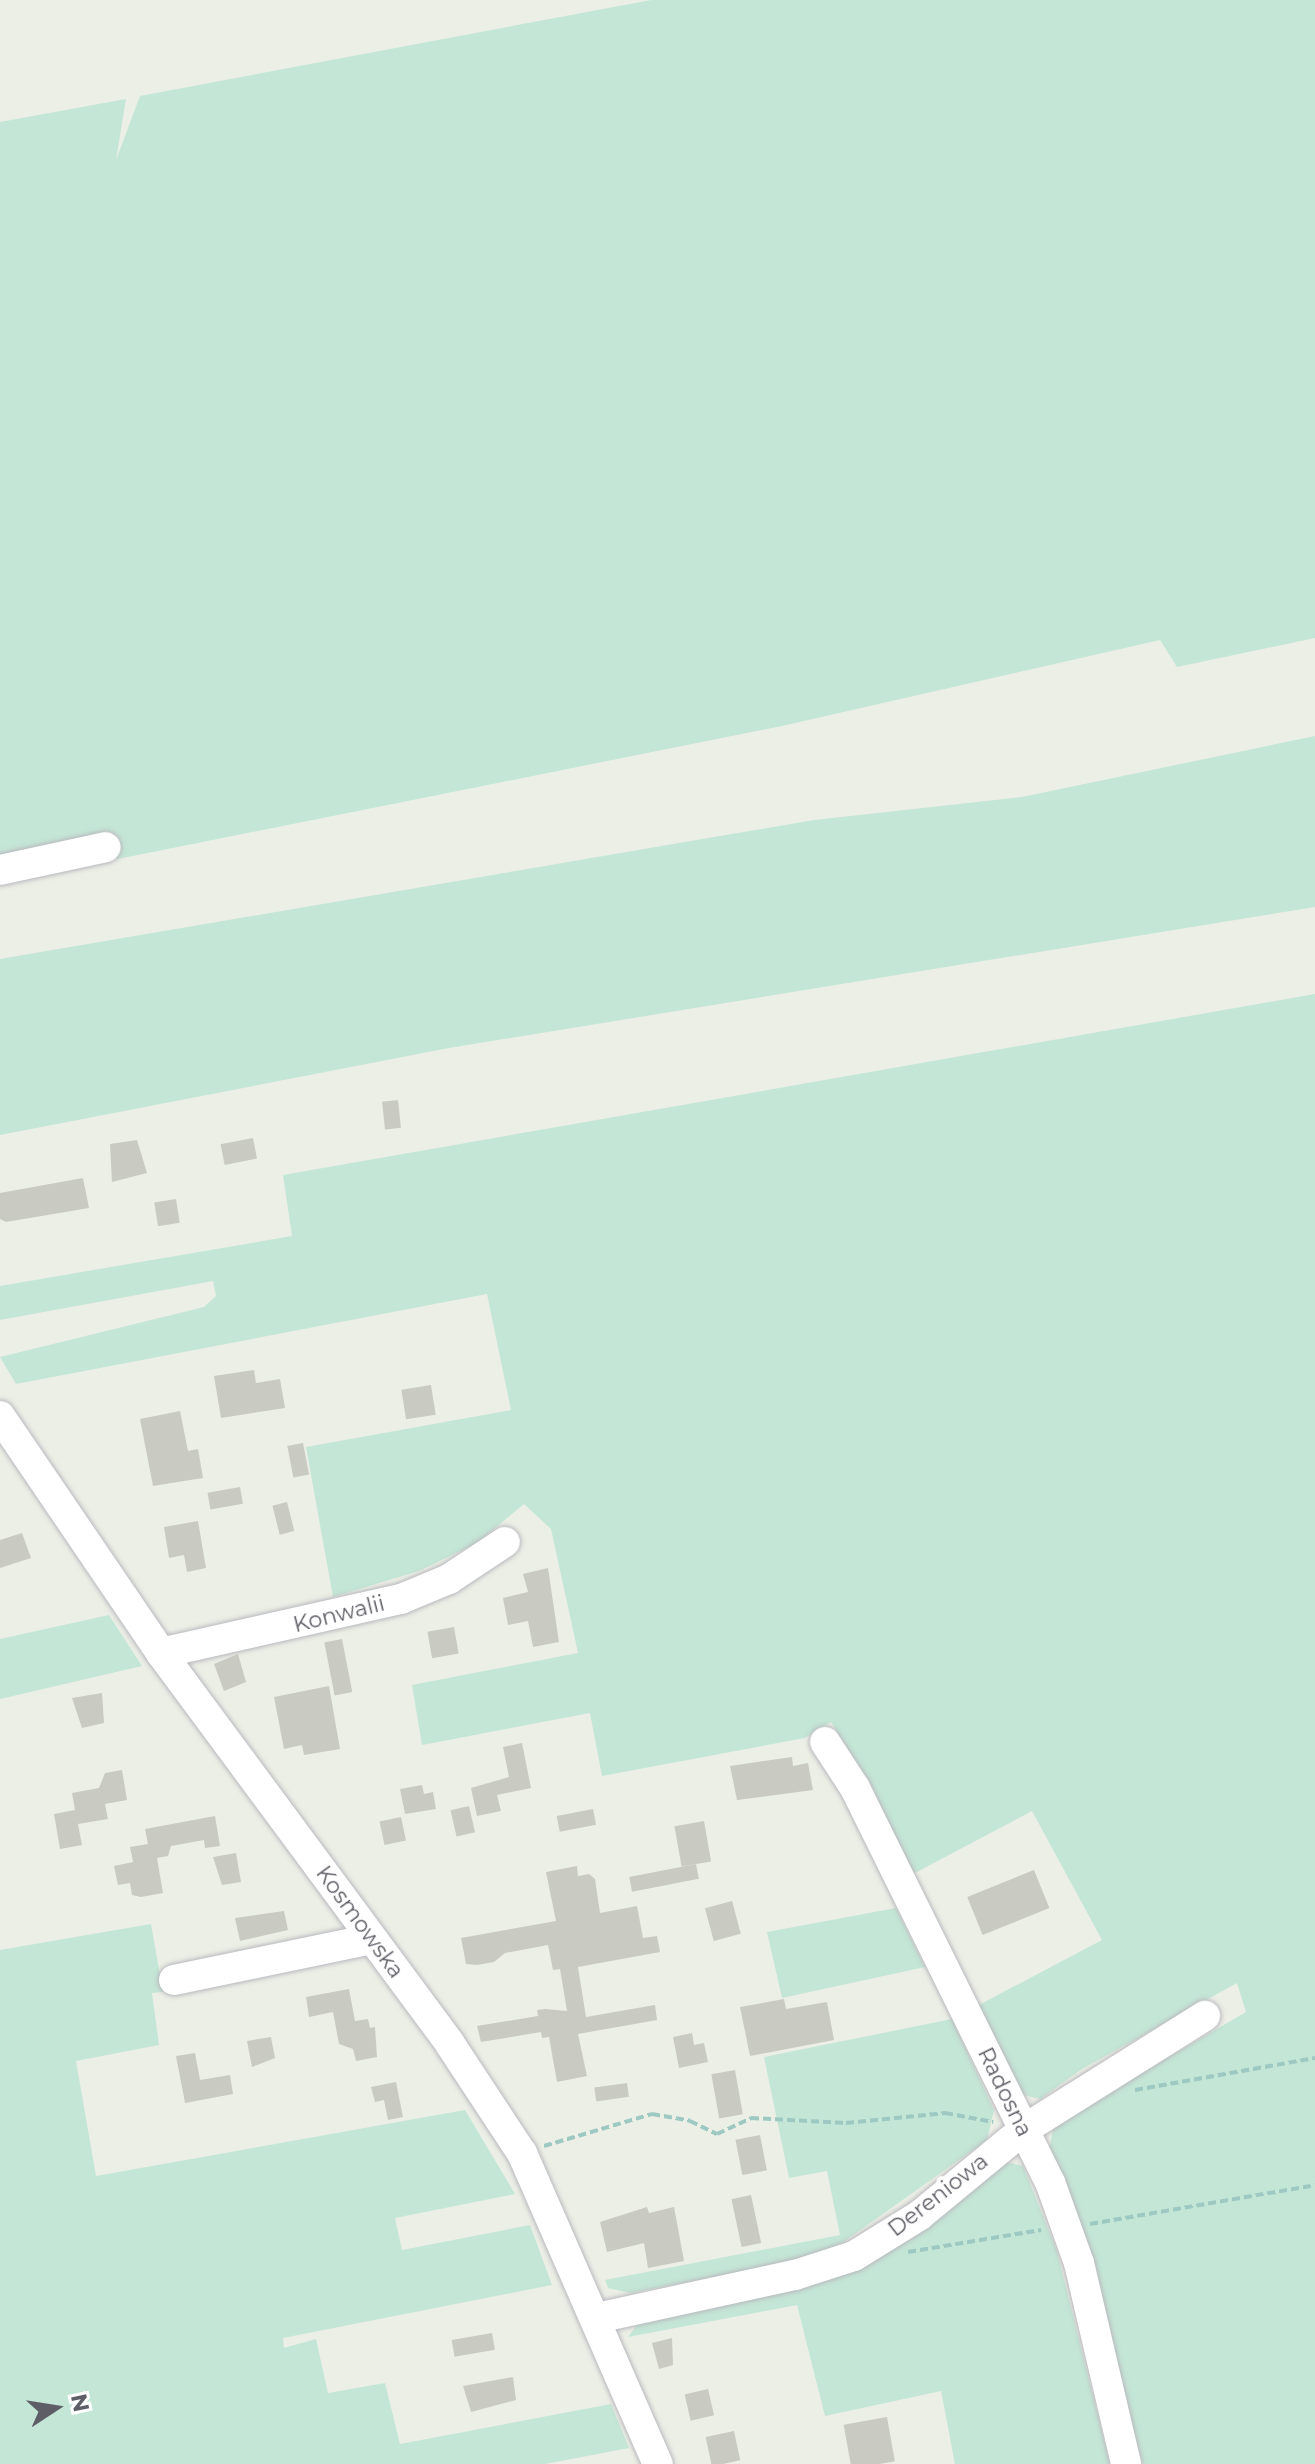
<!DOCTYPE html>
<style>
body{margin:0}
#map{position:relative;width:1315px;height:2464px;overflow:hidden;background:#ecefe6;font-family:Montserrat,sans-serif}
div>[style]{position:absolute}
.green>*{inset:0;background:#c4e6d6}
.building>*{inset:0;background:#c9cbc2;transform-origin:0 0}
.path>*{height:4px;margin-top:-2px;transform-origin:0;background:repeating-linear-gradient(90deg,#9ec8c2 0 8px,transparent 0 12px)}
.roads{filter:drop-shadow(0 0 2px #b9b8bf) drop-shadow(0 0 2px #b9b8bf)}
.minor>*{height:30px;margin:-15px;padding:0 15px;transform-origin:15px;border-radius:15px;background:#fff}
span{translate:-50% -50%;white-space:nowrap;text-align:center;line-height:1.15;-webkit-text-stroke:8px #fff;paint-order:stroke}
.street-label{font-size:22px;color:#5e5e66}
.north{position:absolute;left:16px;top:2368px;width:80px;height:80px;-webkit-text-stroke:6px #fff;paint-order:stroke;rotate:78deg;font-size:22px;font-weight:700;line-height:32px;text-align:center;color:#5e5e66}
.north::after{content:'';display:block;margin:auto;width:28px;height:36px;background:#5e5e66;clip-path:polygon(50% 0,100% 100%,50% 72%,0 100%)}
</style>
<div id="map">
<div class="green">
<div style="clip-path:polygon(651px 0,1315px 0,1315px 638px,1177px 667px,1160px 640px,782px 726px,83px 866px,0 856px,0 122px,126px 99px,116px 160px,140px 96px)"></div>
<div style="clip-path:polygon(1315px 736px,1315px 907px,449px 1048px,0 1135px,0 959px,814px 820px,1022px 797px)"></div>
<div style="clip-path:polygon(1315px 994px,1315px 2464px,1143px 2464px,1049px 2151px,1054px 2124px,1246px 2012px,1237px 1983px,1082px 2069px,1040px 2099px,1020px 2094px,977px 2006px,1102px 1940px,1032px 1811px,913px 1874px,873px 1789px,831px 1722px,805px 1738px,602px 1776px,590px 1713px,422px 1745px,412px 1685px,578px 1653px,551px 1529px,524px 1504px,477px 1543px,419px 1571px,333px 1597px,306px 1447px,511px 1410px,487px 1294px,16px 1384px,0 1357px,204px 1307px,216px 1296px,213px 1281px,0 1320px,0 1286px,292px 1236px,283px 1175px)"></div>
<div style="clip-path:polygon(109px 1615px,142px 1666px,0 1699px,0 1639px)"></div>
<div style="clip-path:polygon(896px 1908px,925px 1967px,782px 1998px,767px 1932px)"></div>
<div style="clip-path:polygon(151px 1924px,163px 1992px,152px 1993px,159px 2045px,76px 2061px,96px 2176px,465px 2110px,515px 2194px,395px 2218px,402px 2250px,530px 2225px,552px 2285px,283px 2338px,284px 2348px,316px 2339px,328px 2393px,385px 2383px,400px 2444px,611px 2404px,629px 2448px,545px 2464px,0 2464px,0 1950px)"></div>
<div style="clip-path:polygon(952px 2019px,994px 2110px,987px 2140px,842px 2243px,801px 2260px,630px 2293px,608px 2288px,605px 2280px,840px 2235px,827px 2171px,789px 2178px,764px 2057px)"></div>
<div style="clip-path:polygon(1006px 2162px,1023px 2166px,1057px 2251px,1110px 2464px,955px 2464px,941px 2391px,825px 2416px,797px 2305px,628px 2337px,639px 2322px,803px 2289px,852px 2269px)"></div>
</div>
<div class="building">
<div style="left:398px;top:1100px;width:28px;height:16px;rotate:84deg"></div>
<div style="left:253px;top:1138px;width:21px;height:33px;rotate:79deg"></div>
<div style="clip-path:polygon(137px 1140px,147px 1173px,112px 1182px,110px 1144px)"></div>
<div style="clip-path:polygon(83px 1178px,89px 1208px,6px 1222px,0 1219px,0 1193px)"></div>
<div style="left:176px;top:1199px;width:24px;height:22px;rotate:81deg"></div>
<div style="clip-path:polygon(254px 1370px,256px 1383px,280px 1379px,285px 1408px,221px 1418px,214px 1376px)"></div>
<div style="left:431px;top:1385px;width:30px;height:30px;rotate:81deg"></div>
<div style="clip-path:polygon(180px 1411px,188px 1451px,198px 1449px,203px 1478px,153px 1486px,140px 1419px)"></div>
<div style="left:303px;top:1443px;width:32px;height:16px;rotate:79deg"></div>
<div style="left:240px;top:1487px;width:17px;height:33px;rotate:80deg"></div>
<div style="left:287px;top:1502px;width:30px;height:15px;rotate:76deg"></div>
<div style="clip-path:polygon(198px 1521px,206px 1568px,187px 1572px,184px 1555px,169px 1558px,164px 1527px)"></div>
<div style="clip-path:polygon(22px 1533px,31px 1558px,0 1568px,0 1540px)"></div>
<div style="clip-path:polygon(548px 1568px,559px 1642px,533px 1647px,528px 1621px,508px 1625px,503px 1598px,528px 1592px,523px 1574px)"></div>
<div style="left:454px;top:1627px;width:27px;height:27px;rotate:80deg"></div>
<div style="left:342px;top:1639px;width:54px;height:18px;rotate:79deg"></div>
<div style="clip-path:polygon(238px 1654px,246px 1682px,224px 1691px,214px 1664px)"></div>
<div style="clip-path:polygon(329px 1686px,340px 1749px,304px 1755px,302px 1745px,284px 1749px,274px 1697px)"></div>
<div style="clip-path:polygon(102px 1693px,104px 1723px,82px 1728px,72px 1698px)"></div>
<div style="clip-path:polygon(522px 1743px,531px 1788px,497px 1795px,501px 1811px,477px 1816px,471px 1788px,509px 1777px,503px 1747px)"></div>
<div style="clip-path:polygon(792px 1757px,793px 1766px,808px 1763px,813px 1790px,737px 1800px,730px 1766px)"></div>
<div style="clip-path:polygon(122px 1770px,127px 1800px,105px 1804px,108px 1819px,78px 1824px,82px 1845px,60px 1849px,54px 1814px,75px 1810px,72px 1793px,99px 1788px,105px 1773px)"></div>
<div style="clip-path:polygon(422px 1785px,424px 1794px,433px 1792px,436px 1809px,405px 1814px,400px 1789px)"></div>
<div style="left:469px;top:1806px;width:27px;height:19px;rotate:77deg"></div>
<div style="left:593px;top:1809px;width:16px;height:37px;rotate:79deg"></div>
<div style="clip-path:polygon(215px 1816px,220px 1846px,205px 1848px,204px 1840px,171px 1846px,168px 1856px,157px 1858px,163px 1893px,141px 1897px,132px 1895px,130px 1883px,118px 1885px,114px 1866px,133px 1862px,130px 1847px,148px 1844px,145px 1829px)"></div>
<div style="left:401px;top:1817px;width:24px;height:22px;rotate:78deg"></div>
<div style="left:704px;top:1821px;width:41px;height:30px;rotate:80deg"></div>
<div style="clip-path:polygon(236px 1853px,241px 1882px,222px 1885px,213px 1857px)"></div>
<div style="left:696px;top:1864px;width:15px;height:68px;rotate:79deg"></div>
<div style="clip-path:polygon(577px 1866px,578px 1876px,589px 1874px,595px 1879px,600px 1913px,637px 1906px,643px 1938px,657px 1936px,660px 1952px,578px 1967px,586px 2017px,655px 2005px,657px 2020px,578px 2034px,587px 2076px,557px 2082px,549px 2037px,542px 2038px,541px 2032px,481px 2042px,477px 2026px,538px 2016px,537px 2010px,545px 2009px,567px 2011px,560px 1969px,553px 1970px,548px 1945px,505px 1953px,494px 1962px,477px 1965px,466px 1964px,461px 1938px,556px 1921px,546px 1872px)"></div>
<div style="left:1034px;top:1870px;width:41px;height:72px;rotate:68deg"></div>
<div style="left:732px;top:1901px;width:34px;height:28px;rotate:75deg"></div>
<div style="clip-path:polygon(284px 1911px,288px 1930px,240px 1941px,235px 1918px)"></div>
<div style="clip-path:polygon(349px 1989px,355px 2021px,368px 2019px,370px 2028px,375px 2027px,377px 2057px,356px 2061px,353px 2049px,339px 2044px,333px 2012px,309px 2017px,306px 1997px)"></div>
<div style="clip-path:polygon(784px 1999px,786px 2009px,827px 2002px,834px 2040px,750px 2056px,740px 2007px)"></div>
<div style="clip-path:polygon(692px 2033px,694px 2045px,704px 2043px,708px 2062px,679px 2068px,673px 2037px)"></div>
<div style="clip-path:polygon(271px 2037px,275px 2058px,252px 2067px,247px 2041px)"></div>
<div style="clip-path:polygon(195px 2053px,200px 2080px,230px 2075px,233px 2094px,185px 2103px,176px 2056px)"></div>
<div style="left:735px;top:2070px;width:45px;height:24px;rotate:80deg"></div>
<div style="clip-path:polygon(396px 2082px,403px 2117px,388px 2120px,384px 2100px,375px 2102px,371px 2087px)"></div>
<div style="left:627px;top:2083px;width:14px;height:33px;rotate:82deg"></div>
<div style="left:760px;top:2135px;width:36px;height:25px;rotate:79deg"></div>
<div style="left:751px;top:2195px;width:49px;height:20px;rotate:78deg"></div>
<div style="clip-path:polygon(647px 2207px,649px 2213px,674px 2207px,684px 2261px,648px 2268px,644px 2243px,607px 2252px,600px 2222px)"></div>
<div style="left:492px;top:2333px;width:17px;height:41px;rotate:80deg"></div>
<div style="clip-path:polygon(672px 2338px,673px 2365px,659px 2369px,652px 2343px)"></div>
<div style="clip-path:polygon(513px 2377px,516px 2400px,471px 2412px,463px 2386px)"></div>
<div style="left:708px;top:2389px;width:27px;height:24px;rotate:77deg"></div>
<div style="left:887px;top:2417px;width:45px;height:44px;rotate:80deg"></div>
<div style="left:734px;top:2431px;width:30px;height:29px;rotate:78deg"></div>
</div>
<div class="path">
<div style="left:1135px;top:2090px;width:183px;rotate:-10.1deg"></div>
<div style="left:544px;top:2146px;width:113px;rotate:-16.5deg"></div>
<div style="left:652px;top:2114px;width:39px;rotate:10deg"></div>
<div style="left:690px;top:2121px;width:30px;rotate:26deg"></div>
<div style="left:717px;top:2134px;width:38px;rotate:-25deg"></div>
<div style="left:751px;top:2118px;width:95px;rotate:3deg"></div>
<div style="left:846px;top:2123px;width:100px;rotate:-5.8deg"></div>
<div style="left:945px;top:2113px;width:49px;rotate:10.6deg"></div>
<div style="left:1090px;top:2224px;width:228px;rotate:-9.8deg"></div>
<div style="left:908px;top:2252px;width:135px;rotate:-9.4deg"></div>
</div>
<div class="roads">
<div class="minor">
<div style="left:0;top:870px;width:108px;rotate:-12.2deg"></div>
<div style="left:0;top:1416px;width:287px;rotate:55.8deg"></div>
<div style="left:161px;top:1653px;width:486px;rotate:53.5deg"></div>
<div style="left:450px;top:2044px;width:131px;rotate:56.6deg"></div>
<div style="left:522px;top:2153px;width:339px;rotate:66.4deg"></div>
<div style="left:161px;top:1653px;width:246px;rotate:-12.7deg"></div>
<div style="left:401px;top:1599px;width:52px;rotate:-22.6deg"></div>
<div style="left:449px;top:1579px;width:67px;rotate:-33.5deg"></div>
<div style="left:825px;top:1742px;width:55px;rotate:56.9deg"></div>
<div style="left:855px;top:1788px;width:440px;rotate:63.7deg"></div>
<div style="left:1050px;top:2182px;width:86px;rotate:70.3deg"></div>
<div style="left:1079px;top:2263px;width:206px;rotate:76.8deg"></div>
<div style="left:174px;top:1980px;width:202px;rotate:-11.7deg"></div>
<div style="left:597px;top:2318px;width:203px;rotate:-12.3deg"></div>
<div style="left:795px;top:2275px;width:62px;rotate:-17.9deg"></div>
<div style="left:854px;top:2256px;width:78px;rotate:-31.8deg"></div>
<div style="left:920px;top:2215px;width:134px;rotate:-39.5deg"></div>
<div style="left:1023px;top:2130px;width:215px;rotate:-32.1deg"></div>
</div>
</div>
<div class="street-label">
<span style="left:339px;top:1614px;rotate:-14deg">Konwalii</span>
<span style="left:360px;top:1922px;rotate:54deg">Kosmowska</span>
<span style="left:1005px;top:2092px;rotate:64deg">Radosna</span>
<span style="left:938px;top:2195px;rotate:-38deg">Dereniowa</span>
</div>
<div class="north">N</div>
</div>
